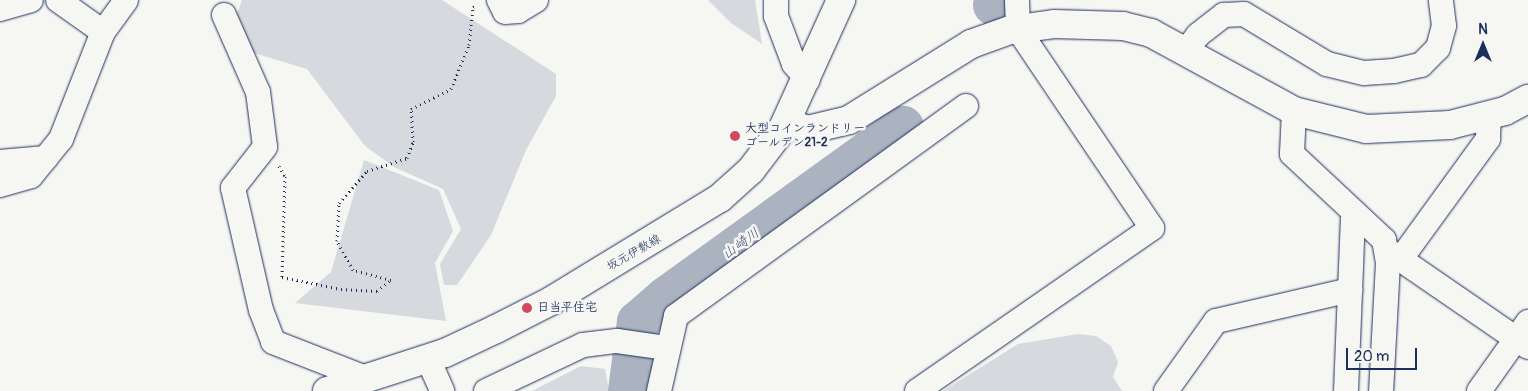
<!DOCTYPE html>
<meta charset="utf-8">
<style>
body{margin:0}
#map{position:relative;width:1528px;height:391px;overflow:hidden;background:#f6f6f2;font-family:Pangolin,"Klee One",sans-serif}
div>[style]{position:absolute}
.green>*{inset:0;background:#d6d9dd}
.river>*{height:42px;margin:-21px;padding:0 21px;transform-origin:21px;border-radius:21px;background:#abb2c0}
.path>*{height:3px;margin-top:-1.5px;transform-origin:0;background:repeating-linear-gradient(90deg,#1b2f5e 0 1px,transparent 0 5px)}
.roads{filter:drop-shadow(0 0 1px #1b2f5e) drop-shadow(0 0 1px #1b2f5e)}
.minor>*{height:24px;margin:-12px;padding:0 12px;transform-origin:12px;border-radius:12px;background:#f6f6f2}
.tertiary>*{height:28px;margin:-14px;padding:0 14px;transform-origin:14px;border-radius:14px;background:#f6f6f2}
.secondary>*{height:28px;margin:-14px;padding:0 14px;transform-origin:14px;border-radius:14px;background:#f6f6f2}
.dots>*{width:14px;height:14px;translate:-50% -50%;box-sizing:border-box;border:2px solid #f6f6f2;border-radius:50%}
span{translate:-50% -50%;white-space:nowrap;text-align:center;line-height:1.15;-webkit-text-stroke:5px #f6f6f2;paint-order:stroke}
.poi-label{font-size:12px;color:#1b2f5e;font-weight:700}
.left{translate:0 -50%;text-align:left}
.street-label{font-size:12px;color:#1b2f5e}
.water-label{font-size:14px;color:#46567b;font-style:italic}
.north{position:absolute;left:1458px;top:20px;width:50px;height:50px;-webkit-text-stroke:4px #f6f6f2;paint-order:stroke;rotate:0deg;font-size:14px;font-weight:700;line-height:20px;text-align:center;color:#1b2f5e}
.north::after{content:'';display:block;margin:auto;width:18px;height:22px;background:#1b2f5e;clip-path:polygon(50% 0,100% 100%,50% 72%,0 100%)}
.scale{position:absolute;left:1346px;top:348px;width:71px;height:22px;box-sizing:border-box;border:2px solid #1b2f5e;border-top:0;padding-left:6px;font-size:15px;line-height:18px;white-space:nowrap;color:#1b2f5e;-webkit-text-stroke:4px #f6f6f2;paint-order:stroke}
</style>
<div id="map">
<div class="green">
<div style="clip-path:polygon(242px 0,442px 0,556px 74px,556px 96px,526px 150px,491px 235px,457px 285px,444px 285px,440px 264px,461px 229px,443px 189px,394px 167px,365px 146px,307px 69px,247px 51px,234px 22px)"></div>
<div style="clip-path:polygon(708px 0,755px 0,762px 44px,731px 23px)"></div>
<div style="clip-path:polygon(364px 160px,439px 190px,453px 231px,435px 263px,446px 321px,295px 303px,331px 272px)"></div>
<div style="clip-path:polygon(1078px 334px,1096px 336px,1111px 346px,1118px 362px,1113px 377px,1122px 391px,943px 391px,1018px 344px)"></div>
<div style="clip-path:polygon(581px 366px,605px 369px,609px 391px,532px 391px)"></div>
</div>
<div class="river">
<div style="left:994px;top:5px;width:7px;rotate:-45deg"></div>
<div style="left:629px;top:391px;width:70px;rotate:-82.6deg"></div>
<div style="left:638px;top:322px;width:38px;rotate:-41deg"></div>
<div style="left:667px;top:297px;width:291px;rotate:-35.8deg"></div>
</div>
<div class="path">
<div style="left:279px;top:166px;width:12px;rotate:59deg"></div>
<div style="left:285px;top:176px;width:101px;rotate:91.7deg"></div>
<div style="left:282px;top:277px;width:60px;rotate:11.5deg"></div>
<div style="left:341px;top:289px;width:36px;rotate:3deg"></div>
<div style="left:377px;top:291px;width:18px;rotate:-38deg"></div>
<div style="left:391px;top:280px;width:39px;rotate:-165deg"></div>
<div style="left:353px;top:270px;width:33px;rotate:-119deg"></div>
<div style="left:337px;top:241px;width:38px;rotate:-87deg"></div>
<div style="left:339px;top:203px;width:43px;rotate:-48.8deg"></div>
<div style="left:367px;top:171px;width:42px;rotate:-18deg"></div>
<div style="left:407px;top:158px;width:17px;rotate:-69deg"></div>
<div style="left:413px;top:142px;width:33px;rotate:-93deg"></div>
<div style="left:411px;top:109px;width:45px;rotate:-26.6deg"></div>
<div style="left:451px;top:89px;width:48px;rotate:-67.8deg"></div>
<div style="left:469px;top:45px;width:38px;rotate:-84deg"></div>
<div style="left:473px;top:7px;width:4px;rotate:-27deg"></div>
</div>
<div class="roads">
<div class="minor">
<div style="left:499px;top:0;width:13px;rotate:63deg"></div>
<div style="left:505px;top:12px;width:13px;rotate:-4deg"></div>
<div style="left:518px;top:11px;width:21px;rotate:-31deg"></div>
<div style="left:776px;top:0;width:16px;rotate:90deg"></div>
<div style="left:776px;top:16px;width:51px;rotate:69.4deg"></div>
<div style="left:794px;top:64px;width:21px;rotate:49deg"></div>
<div style="left:0;top:9px;width:32px;rotate:-16deg"></div>
<div style="left:224px;top:15px;width:84px;rotate:66.2deg"></div>
<div style="left:258px;top:92px;width:55px;rotate:82.7deg"></div>
<div style="left:265px;top:147px;width:52px;rotate:128deg"></div>
<div style="left:233px;top:188px;width:125px;rotate:77.1deg"></div>
<div style="left:261px;top:310px;width:34px;rotate:69deg"></div>
<div style="left:273px;top:342px;width:102px;rotate:21.3deg"></div>
<div style="left:103px;top:32px;width:39px;rotate:-54deg"></div>
<div style="left:1186px;top:51px;width:20px;rotate:-53deg"></div>
<div style="left:1198px;top:35px;width:33px;rotate:-38deg"></div>
<div style="left:1224px;top:15px;width:20px;rotate:-3deg"></div>
<div style="left:1244px;top:14px;width:97px;rotate:31.1deg"></div>
<div style="left:1327px;top:64px;width:38px;rotate:14deg"></div>
<div style="left:1364px;top:73px;width:30px;rotate:-4deg"></div>
<div style="left:1394px;top:71px;width:28px;rotate:-13deg"></div>
<div style="left:1421px;top:65px;width:24px;rotate:-45deg"></div>
<div style="left:1438px;top:48px;width:23px;rotate:-75deg"></div>
<div style="left:1444px;top:26px;width:26px;rotate:-97deg"></div>
<div style="left:1294px;top:111px;width:43px;rotate:92.7deg"></div>
<div style="left:1292px;top:154px;width:126px;rotate:43.1deg"></div>
<div style="left:1384px;top:240px;width:23px;rotate:80deg"></div>
<div style="left:1388px;top:263px;width:128px;rotate:93.1deg"></div>
<div style="left:0;top:162px;width:46px;rotate:-5deg"></div>
<div style="left:0;top:185px;width:32px;rotate:-16deg"></div>
<div style="left:31px;top:176px;width:48px;rotate:-51deg"></div>
<div style="left:61px;top:139px;width:115px;rotate:-68.6deg"></div>
<div style="left:103px;top:32px;width:55px;rotate:-144.6deg"></div>
<div style="left:1387px;top:250px;width:171px;rotate:34.5deg"></div>
<div style="left:1400px;top:260px;width:150px;rotate:-54deg"></div>
<div style="left:1488px;top:139px;width:23px;rotate:-88deg"></div>
<div style="left:428px;top:359px;width:35px;rotate:66deg"></div>
<div style="left:486px;top:391px;width:107px;rotate:-25.4deg"></div>
<div style="left:583px;top:345px;width:34px;rotate:-7deg"></div>
<div style="left:617px;top:341px;width:49px;rotate:8.1deg"></div>
<div style="left:659px;top:391px;width:77px;rotate:-77.2deg"></div>
<div style="left:676px;top:316px;width:358px;rotate:-35.9deg"></div>
<div style="left:917px;top:391px;width:286px;rotate:-34.7deg"></div>
<div style="left:1152px;top:228px;width:240px;rotate:-124deg"></div>
<div style="left:1018px;top:29px;width:29px;rotate:-92deg"></div>
<div style="left:1166px;top:391px;width:86px;rotate:-54.5deg"></div>
<div style="left:1216px;top:321px;width:138px;rotate:-13deg"></div>
<div style="left:1346px;top:391px;width:178px;rotate:-87.7deg"></div>
<div style="left:1479px;top:391px;width:85px;rotate:-54.6deg"></div>
</div>
<div class="tertiary">
<div style="left:787px;top:122px;width:22px;rotate:22deg"></div>
<div style="left:807px;top:130px;width:43px;rotate:-13.4deg"></div>
<div style="left:849px;top:120px;width:144px;rotate:-31.9deg"></div>
<div style="left:971px;top:44px;width:41px;rotate:-19.7deg"></div>
<div style="left:1010px;top:30px;width:44px;rotate:-7.8deg"></div>
<div style="left:1054px;top:24px;width:69px;rotate:1.7deg"></div>
<div style="left:1123px;top:26px;width:29px;rotate:14deg"></div>
<div style="left:1151px;top:33px;width:163px;rotate:28.6deg"></div>
<div style="left:1294px;top:111px;width:74px;rotate:14deg"></div>
<div style="left:1366px;top:129px;width:84px;rotate:-2.7deg"></div>
<div style="left:1450px;top:125px;width:57px;rotate:-14.3deg"></div>
<div style="left:1505px;top:111px;width:26px;rotate:-28deg"></div>
</div>
<div class="secondary">
<div style="left:327px;top:391px;width:124px;rotate:-17.9deg"></div>
<div style="left:445px;top:353px;width:56px;rotate:-25.2deg"></div>
<div style="left:496px;top:329px;width:62px;rotate:-27deg"></div>
<div style="left:551px;top:301px;width:198px;rotate:-31.4deg"></div>
<div style="left:720px;top:198px;width:42px;rotate:-42.1deg"></div>
<div style="left:751px;top:170px;width:53px;rotate:-52.7deg"></div>
<div style="left:783px;top:128px;width:141px;rotate:-65.6deg"></div>
</div>
</div>
<div class="dots">
<div style="left:735px;top:136px;background:#d1495b"></div>
<div style="left:527px;top:308px;background:#d1495b"></div>
</div>
<div class="poi-label">
<span class="left" style="left:745px;top:136px">大型コインランドリー<br>ゴールデン21-2</span>
<span class="left" style="left:537px;top:308px">日当平住宅</span>
</div>
<div class="street-label">
<span style="left:634px;top:253px;rotate:-30deg">坂元伊敷線</span>
</div>
<div class="water-label">
<span style="left:741px;top:244px;rotate:-36deg">山崎川</span>
</div>
<div class="north">N</div>
<div class="scale">20 m</div>
</div>
